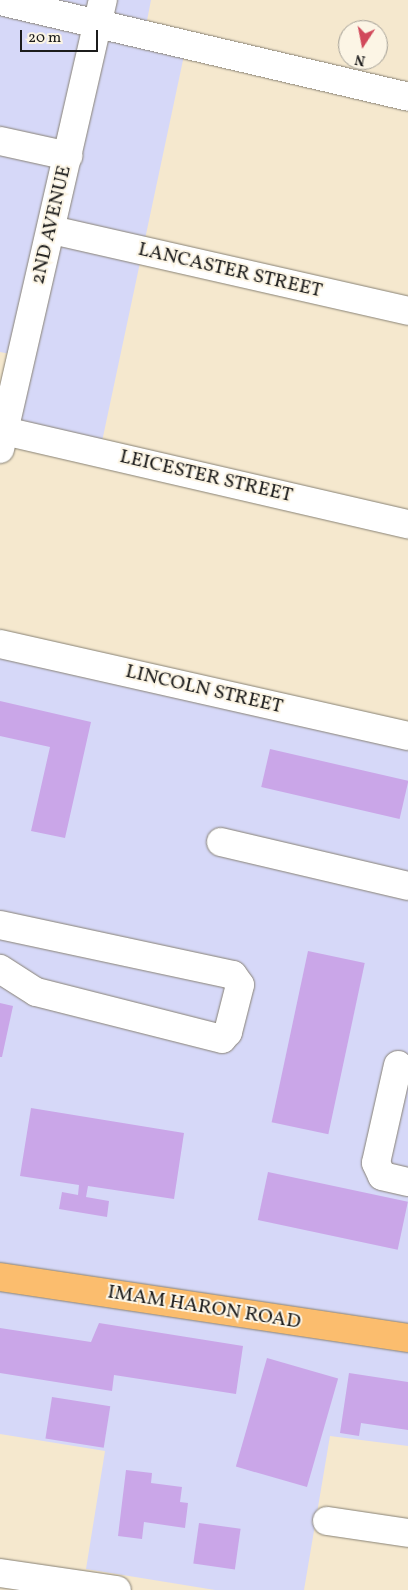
<!DOCTYPE html>
<style>
body{margin:0}
#map{position:relative;width:408px;height:1590px;overflow:hidden;background:#f5e8ce;font-family:Vollkorn,serif}
div>[style]{position:absolute}
.built>*{inset:0;background:#d6d8f8}
.building>*{inset:0;background:#caa6e8;transform-origin:0 0}
.roads{filter:drop-shadow(0 0 1px #888275) drop-shadow(0 0 1px #888275)}
.minor>*{height:28px;margin:-14px;padding:0 14px;transform-origin:14px;border-radius:14px;background:#fff}
.major>*{height:28px;margin:-14px;padding:0 14px;transform-origin:14px;border-radius:14px;background:#fbbd6e}
span{translate:-50% -50%;white-space:nowrap;text-align:center;line-height:1.15;-webkit-text-stroke:4px #fcf5e5;paint-order:stroke}
.street-label{font-size:20px;color:#1c1c1c}
.north{position:absolute;left:338px;top:20px;width:50px;height:50px;box-sizing:border-box;background:#fcf5e5;border:1px solid #a29e95;border-radius:50%;rotate:191deg;font-size:14px;font-weight:700;line-height:20px;text-align:center;color:#1c1c1c}
.north::after{content:'';display:block;margin:auto;width:18px;height:22px;background:#d1495b;clip-path:polygon(50% 0,100% 100%,50% 72%,0 100%)}
.scale{position:absolute;left:20px;top:30px;width:78px;height:22px;box-sizing:border-box;border:2px solid #1c1c1c;border-top:0;padding-left:6px;font-size:15px;line-height:18px;white-space:nowrap;color:#1c1c1c;-webkit-text-stroke:4px #fcf5e5;paint-order:stroke}
</style>
<div id="map">
<div class="built">
<div style="clip-path:polygon(0 0,151px 0,144px 36px,186px 46px,100px 451px,4px 431px,21px 356px,0 352px)"></div>
<div style="clip-path:polygon(0 644px,408px 736px,408px 1446px,330px 1436px,304px 1590px,215px 1590px,86px 1569px,105px 1451px,0 1434px)"></div>
</div>
<div class="building">
<div style="clip-path:polygon(0 701px,91px 722px,65px 838px,31px 831px,50px 747px,0 736px)"></div>
<div style="left:270px;top:749px;width:142px;height:39px;rotate:13deg"></div>
<div style="left:308px;top:951px;width:58px;height:175px;rotate:12deg"></div>
<div style="clip-path:polygon(0 1003px,13px 1006px,2px 1057px,0 1057px)"></div>
<div style="clip-path:polygon(31px 1108px,184px 1133px,174px 1199px,88px 1186px,86px 1197px,109px 1201px,107px 1217px,59px 1209px,62px 1192px,78px 1195px,79px 1185px,20px 1176px)"></div>
<div style="left:268px;top:1172px;width:143px;height:49px;rotate:12deg"></div>
<div style="clip-path:polygon(99px 1323px,243px 1346px,236px 1394px,114px 1375px,112px 1391px,0 1373px,0 1328px,91px 1342px)"></div>
<div style="left:267px;top:1358px;width:74px;height:113px;rotate:16deg"></div>
<div style="clip-path:polygon(349px 1373px,408px 1382px,408px 1430px,361px 1423px,359px 1436px,340px 1433px)"></div>
<div style="left:52px;top:1397px;width:59px;height:42px;rotate:9deg"></div>
<div style="clip-path:polygon(126px 1470px,152px 1473px,151px 1483px,182px 1487px,180px 1502px,188px 1503px,185px 1528px,144px 1522px,142px 1539px,118px 1536px)"></div>
<div style="left:199px;top:1523px;width:42px;height:41px;rotate:8deg"></div>
</div>
<div class="roads">
<div class="minor">
<div style="left:0;top:1px;width:419px;rotate:13.2deg"></div>
<div style="left:0;top:141px;width:70px;rotate:12.4deg"></div>
<div style="left:52px;top:230px;width:365px;rotate:12.8deg"></div>
<div style="left:4px;top:431px;width:415px;rotate:13deg"></div>
<div style="left:0;top:449px;width:461px;rotate:-77.1deg"></div>
<div style="left:0;top:644px;width:418px;rotate:12.7deg"></div>
<div style="left:221px;top:842px;width:192px;rotate:13.2deg"></div>
<div style="left:0;top:925px;width:238px;rotate:12.1deg"></div>
<div style="left:233px;top:975px;width:12px;rotate:55deg"></div>
<div style="left:240px;top:985px;width:49px;rotate:104.3deg"></div>
<div style="left:228px;top:1032px;width:9px;rotate:131deg"></div>
<div style="left:222px;top:1039px;width:192px;rotate:-165.8deg"></div>
<div style="left:36px;top:992px;width:43px;rotate:-147.4deg"></div>
<div style="left:398px;top:1065px;width:100px;rotate:102.7deg"></div>
<div style="left:376px;top:1163px;width:14px;rotate:65deg"></div>
<div style="left:382px;top:1176px;width:27px;rotate:13deg"></div>
<div style="left:327px;top:1521px;width:82px;rotate:8.4deg"></div>
<div style="left:0;top:1573px;width:118px;rotate:8.3deg"></div>
</div>
<div class="major">
<div style="left:0;top:1277px;width:413px;rotate:8.5deg"></div>
</div>
</div>
<div class="street-label">
<span style="left:52px;top:225px;rotate:-77deg">2ND AVENUE</span>
<span style="left:230px;top:271px;rotate:13deg">LANCASTER STREET</span>
<span style="left:206px;top:477px;rotate:13deg">LEICESTER STREET</span>
<span style="left:204px;top:690px;rotate:13deg">LINCOLN STREET</span>
<span style="left:204px;top:1308px;rotate:9deg">IMAM HARON ROAD</span>
</div>
<div class="north">N</div>
<div class="scale">20 m</div>
</div>
